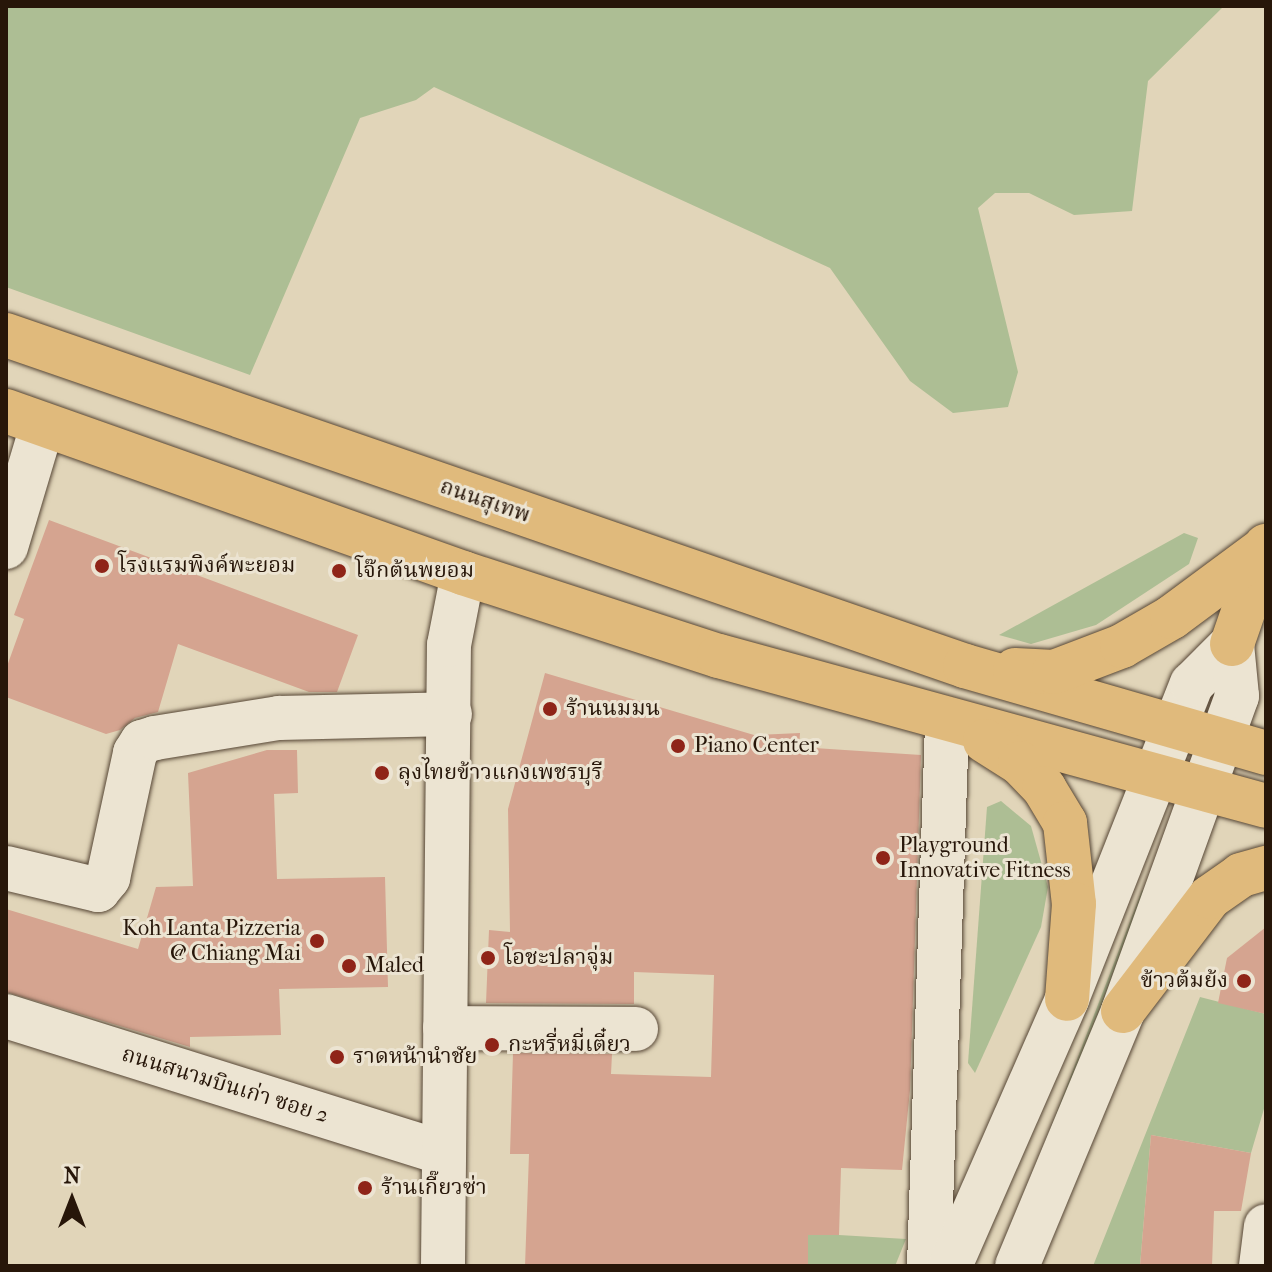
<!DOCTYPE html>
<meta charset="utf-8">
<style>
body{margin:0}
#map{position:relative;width:1272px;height:1272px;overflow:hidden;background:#e1d5b9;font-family:"IM FELL French Canon","Noto Serif Thai",serif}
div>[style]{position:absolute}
.green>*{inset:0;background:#adbe94;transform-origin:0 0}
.building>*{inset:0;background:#d5a490}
.roads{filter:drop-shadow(0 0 2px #564635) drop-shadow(0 0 2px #564635)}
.minor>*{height:44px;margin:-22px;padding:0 22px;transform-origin:22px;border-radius:22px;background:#ece4d2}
.major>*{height:44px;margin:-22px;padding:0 22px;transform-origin:22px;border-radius:22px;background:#e0ba7c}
.dots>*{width:22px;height:22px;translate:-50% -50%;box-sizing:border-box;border:4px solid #ece4d2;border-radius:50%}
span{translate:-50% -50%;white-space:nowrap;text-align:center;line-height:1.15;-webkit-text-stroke:6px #ece4d2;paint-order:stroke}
.street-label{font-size:22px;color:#271609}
.poi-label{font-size:22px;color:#271609}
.left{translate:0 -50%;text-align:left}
.right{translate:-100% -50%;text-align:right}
.frame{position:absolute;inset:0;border:8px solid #271609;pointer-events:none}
.north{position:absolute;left:32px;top:1160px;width:80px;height:80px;-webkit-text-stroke:6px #ece4d2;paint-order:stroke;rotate:0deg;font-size:22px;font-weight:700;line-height:32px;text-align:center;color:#271609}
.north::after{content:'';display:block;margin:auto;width:28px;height:36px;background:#271609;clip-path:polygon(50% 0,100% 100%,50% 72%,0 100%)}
</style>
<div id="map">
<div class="green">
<div style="clip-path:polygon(6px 6px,1224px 6px,1148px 81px,1132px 211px,1074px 215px,1029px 193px,995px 193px,978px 208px,1018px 372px,1008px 407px,953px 413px,910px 381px,830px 268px,434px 87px,416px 100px,360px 118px,250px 375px,6px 287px)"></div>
<div style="clip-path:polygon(1184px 533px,1198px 538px,1189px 564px,1096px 625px,1031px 644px,999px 635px)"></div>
<div style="clip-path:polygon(1001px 801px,1031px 826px,1048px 887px,1041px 927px,975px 1073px,968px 1063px,987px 807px)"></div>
<div style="left:1142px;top:890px;width:14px;height:408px;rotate:21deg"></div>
<div style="clip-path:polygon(1200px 997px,1266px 1014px,1266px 1102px,1251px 1153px,1151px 1135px,1140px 1266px,1093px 1266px)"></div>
<div style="clip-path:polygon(808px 1235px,839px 1235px,906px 1239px,895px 1266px,808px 1266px)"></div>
</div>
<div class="building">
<div style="clip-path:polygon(49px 520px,358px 635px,337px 692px,309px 692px,178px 644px,158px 712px,135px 718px,120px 730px,106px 734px,6px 697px,6px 669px,24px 619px,14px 615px)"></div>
<div style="clip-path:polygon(545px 673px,754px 735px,800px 733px,799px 747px,921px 755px,910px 1090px,902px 1170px,841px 1168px,839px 1235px,808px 1235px,808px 1266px,525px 1266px,529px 1154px,510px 1154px,513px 1053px,612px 1054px,611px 1074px,711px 1077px,714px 975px,634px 972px,634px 1004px,486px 1003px,489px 930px,510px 932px,508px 809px)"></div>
<div style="clip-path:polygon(267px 750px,297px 750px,298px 793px,274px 794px,277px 879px,385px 877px,388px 987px,279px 989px,281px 1035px,190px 1037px,190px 1047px,6px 992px,6px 909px,138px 949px,156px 887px,193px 886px,188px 773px)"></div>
<div style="clip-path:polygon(1266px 927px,1266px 1014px,1218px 1003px,1227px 958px)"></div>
<div style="clip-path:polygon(1151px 1135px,1251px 1153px,1241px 1211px,1214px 1211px,1212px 1266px,1140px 1266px)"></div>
</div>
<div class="roads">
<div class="minor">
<div style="left:6px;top:547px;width:126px;rotate:-73.4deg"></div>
<div style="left:6px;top:868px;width:95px;rotate:13.4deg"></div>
<div style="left:98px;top:890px;width:16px;rotate:-50deg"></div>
<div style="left:108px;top:878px;width:128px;rotate:-77.8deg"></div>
<div style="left:135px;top:753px;width:13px;rotate:-58deg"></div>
<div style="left:142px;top:742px;width:14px;rotate:-17deg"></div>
<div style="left:155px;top:738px;width:126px;rotate:-9.2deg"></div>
<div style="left:279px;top:718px;width:171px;rotate:-1.3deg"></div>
<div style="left:6px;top:1016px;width:458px;rotate:17.4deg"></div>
<div style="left:445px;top:1028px;width:191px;rotate:0.3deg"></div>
<div style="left:443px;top:1266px;width:621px;rotate:-89.45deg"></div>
<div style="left:449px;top:645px;width:73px;rotate:-79deg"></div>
<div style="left:929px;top:1266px;width:544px;rotate:-88.1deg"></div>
<div style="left:950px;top:1266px;width:292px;rotate:-66.3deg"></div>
<div style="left:1067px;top:999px;width:339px;rotate:-68.4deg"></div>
<div style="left:1192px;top:684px;width:57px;rotate:-45deg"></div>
<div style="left:1017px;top:1266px;width:276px;rotate:-67.4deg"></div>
<div style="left:1123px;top:1011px;width:335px;rotate:-70.1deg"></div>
<div style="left:1237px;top:696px;width:52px;rotate:-95.5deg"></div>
<div style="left:1261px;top:1266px;width:40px;rotate:-82.9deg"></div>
</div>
<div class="major">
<div style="left:6px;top:335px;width:1015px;rotate:19.04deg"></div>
<div style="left:965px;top:666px;width:313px;rotate:16.1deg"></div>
<div style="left:6px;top:411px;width:485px;rotate:19.5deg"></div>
<div style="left:463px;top:573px;width:269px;rotate:18deg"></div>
<div style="left:719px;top:656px;width:567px;rotate:15.33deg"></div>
<div style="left:1232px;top:644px;width:104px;rotate:-70.9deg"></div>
<div style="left:1015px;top:670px;width:39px;rotate:3deg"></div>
<div style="left:1054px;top:672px;width:73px;rotate:-20.9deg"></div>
<div style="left:1122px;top:646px;width:58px;rotate:-30.1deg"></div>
<div style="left:1172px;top:617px;width:116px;rotate:-36.6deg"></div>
<div style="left:985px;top:741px;width:41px;rotate:32.2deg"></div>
<div style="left:1020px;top:763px;width:35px;rotate:46deg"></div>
<div style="left:1044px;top:788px;width:41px;rotate:59deg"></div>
<div style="left:1065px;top:823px;width:81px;rotate:83.7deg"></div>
<div style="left:1074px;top:904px;width:95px;rotate:94.2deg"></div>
<div style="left:1123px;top:1011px;width:143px;rotate:-52.7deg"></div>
<div style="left:1210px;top:897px;width:38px;rotate:-35deg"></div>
<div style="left:1241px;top:875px;width:26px;rotate:-16deg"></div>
</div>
</div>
<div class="dots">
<div style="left:102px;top:566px;background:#8f2418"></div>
<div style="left:339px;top:571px;background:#8f2418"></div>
<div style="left:550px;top:709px;background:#8f2418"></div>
<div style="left:678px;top:746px;background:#8f2418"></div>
<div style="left:382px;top:773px;background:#8f2418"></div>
<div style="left:883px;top:858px;background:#8f2418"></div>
<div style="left:317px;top:941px;background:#8f2418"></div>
<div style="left:488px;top:958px;background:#8f2418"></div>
<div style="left:349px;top:966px;background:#8f2418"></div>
<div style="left:1244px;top:981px;background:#8f2418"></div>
<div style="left:492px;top:1045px;background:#8f2418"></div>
<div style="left:337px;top:1057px;background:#8f2418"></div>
<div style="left:365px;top:1188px;background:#8f2418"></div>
</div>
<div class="street-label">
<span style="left:485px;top:501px;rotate:19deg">ถนนสุเทพ</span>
<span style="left:225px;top:1085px;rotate:17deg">ถนนสนามบินเก่า ซอย 2</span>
</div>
<div class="poi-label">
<span class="left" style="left:118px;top:566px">โรงแรมพิงค์พะยอม</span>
<span class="left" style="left:355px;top:571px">โจ๊กต้นพยอม</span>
<span class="left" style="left:566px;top:709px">ร้านนมมน</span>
<span class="left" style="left:694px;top:746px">Piano Center</span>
<span class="left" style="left:398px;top:773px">ลุงไทยข้าวแกงเพชรบุรี</span>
<span class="left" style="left:899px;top:858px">Playground<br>Innovative Fitness</span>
<span class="right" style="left:301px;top:941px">Koh Lanta Pizzeria<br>@ Chiang Mai</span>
<span class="left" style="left:504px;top:958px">โอชะปลาจุ่ม</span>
<span class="left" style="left:365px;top:966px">Maled</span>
<span class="right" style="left:1228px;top:981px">ข้าวต้มย้ง</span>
<span class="left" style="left:508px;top:1045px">กะหรี่หมี่เตี๋ยว</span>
<span class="left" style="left:353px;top:1057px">ราดหน้านำชัย</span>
<span class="left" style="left:381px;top:1188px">ร้านเกี๊ยวซ่า</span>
</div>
<div class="frame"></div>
<div class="north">N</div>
</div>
